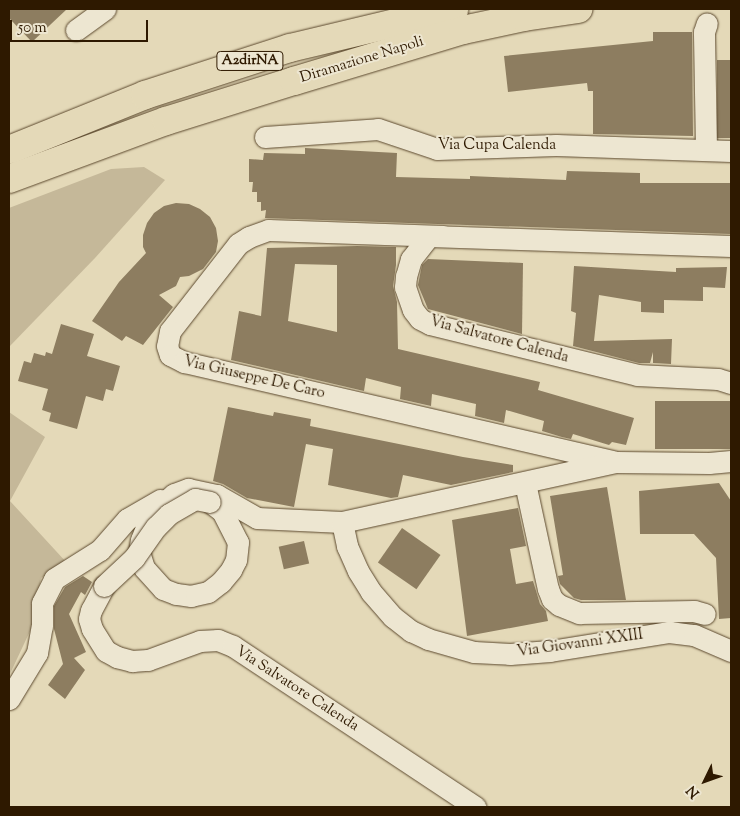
<!DOCTYPE html>
<style>
body{margin:0}
#map{position:relative;width:740px;height:816px;overflow:hidden;background:#e4d9b8;font-family:"Sorts Mill Goudy",serif}
div>[style]{position:absolute}
.green>*{inset:0;background:#c5b899}
.building>*{inset:0;background:#8d7d60;transform-origin:0 0}
.roads{filter:drop-shadow(0 0 1px #5c492e) drop-shadow(0 0 1px #5c492e)}
.minor>*{height:21px;margin:-10.5px;padding:0 10.5px;transform-origin:10.5px;border-radius:10.5px;background:#ede6d1}
.highway>*{height:28px;margin:-14px;padding:0 14px;transform-origin:14px;border-radius:14px;background:#e4d9b8}
.bridges{filter:drop-shadow(0 0 1px #5c492e) drop-shadow(0 0 1px #5c492e)}
.minor-bridge>*{height:21px;margin:-10.5px;padding:0 10.5px;transform-origin:10.5px;border-radius:10.5px;background:#ede6d1}
span{translate:-50% -50%;white-space:nowrap;text-align:center;line-height:1.15;-webkit-text-stroke:4px #ede6d1;paint-order:stroke}
.shield-label span{padding:1px 4px;background:#ede6d1;border:1px solid;border-radius:4px;-webkit-text-stroke-width:0}
.shield-label{font-size:14px;color:#2e1900;font-weight:700}
.street-label{font-size:15px;color:#2e1900}
.frame{position:absolute;inset:0;border:10px solid #2e1900;pointer-events:none}
.north{position:absolute;left:680px;top:756px;width:50px;height:50px;-webkit-text-stroke:4px #ede6d1;paint-order:stroke;rotate:228deg;font-size:14px;font-weight:700;line-height:20px;text-align:center;color:#2e1900}
.north::after{content:'';display:block;margin:auto;width:18px;height:22px;background:#2e1900;clip-path:polygon(50% 0,100% 100%,50% 72%,0 100%)}
.scale{position:absolute;left:10px;top:20px;width:138px;height:22px;box-sizing:border-box;border:2px solid #2e1900;border-top:0;padding-left:6px;font-size:15px;line-height:18px;white-space:nowrap;color:#2e1900;-webkit-text-stroke:4px #ede6d1;paint-order:stroke}
</style>
<div id="map">
<div class="green">
<div style="clip-path:polygon(144px 167px,165px 180px,95px 258px,9px 347px,9px 208px,111px 169px)"></div>
<div style="clip-path:polygon(9px 412px,45px 437px,10px 501px,67px 563px,41px 578px,31px 629px,9px 676px)"></div>
</div>
<div class="building">
<div style="clip-path:polygon(9px 9px,67px 9px,32px 42px,9px 18px)"></div>
<div style="clip-path:polygon(653px 32px,692px 32px,693px 136px,593px 134px,593px 91px,588px 91px,587px 83px,508px 92px,504px 56px,653px 41px)"></div>
<div style="left:717px;top:60px;width:14px;height:78px"></div>
<div style="clip-path:polygon(305px 148px,397px 153px,396px 177px,470px 179px,470px 176px,566px 180px,567px 171px,640px 173px,640px 183px,731px 183px,731px 234px,265px 218px,266px 210px,261px 211px,261px 202px,257px 202px,257px 192px,252px 192px,253px 182px,249px 182px,249px 159px,263px 160px,264px 153px,305px 154px)"></div>
<div style="clip-path:polygon(176px 203px,189px 204px,200px 209px,210px 217px,216px 228px,218px 241px,216px 252px,203px 269px,189px 276px,180px 277px,176px 286px,159px 295px,173px 307px,143px 345px,126px 336px,122px 341px,92px 321px,119px 282px,146px 253px,143px 247px,143px 235px,147px 223px,154px 213px,164px 206px)"></div>
<div style="clip-path:polygon(evenodd,357px 246px,396px 247px,396px 265px,393px 286px,397px 302px,398px 349px,540px 382px,538px 390px,634px 418px,626px 445px,612px 442px,609px 445px,573px 434px,571px 439px,562px 437px,542px 431px,544px 421px,506px 410px,504px 423px,475px 416px,476px 404px,432px 394px,431px 406px,400px 399px,401px 387px,366px 378px,364px 391px,231px 360px,239px 311px,261px 316px,267px 248px,357px 246px,295px 264px,337px 265px,337px 332px,288px 321px,295px 264px)"></div>
<div style="clip-path:polygon(428px 259px,523px 263px,522px 334px,428px 309px,418px 285px,422px 265px)"></div>
<div style="clip-path:polygon(574px 266px,676px 272px,676px 268px,727px 267px,725px 288px,703px 287px,703px 301px,664px 300px,664px 313px,641px 312px,641px 302px,599px 295px,594px 341px,672px 339px,671px 364px,653px 363px,653px 352px,650px 363px,639px 363px,573px 346px,576px 313px,571px 311px)"></div>
<div style="clip-path:polygon(61px 324px,94px 334px,87px 356px,120px 366px,113px 391px,106px 389px,103px 401px,86px 396px,77px 429px,49px 421px,51px 413px,42px 410px,48px 389px,18px 381px,24px 361px,31px 363px,34px 353px,45px 356px,46px 352px,52px 354px)"></div>
<div style="left:731px;top:401px;width:48px;height:76px;rotate:90deg"></div>
<div style="clip-path:polygon(228px 407px,273px 416px,274px 412px,311px 419px,310px 426px,463px 457px,513px 465px,513px 472px,451px 485px,403px 475px,398px 497px,391px 498px,328px 485px,333px 449px,306px 444px,294px 507px,247px 498px,223px 484px,213px 481px)"></div>
<div style="clip-path:polygon(719px 483px,731px 501px,731px 618px,719px 619px,716px 558px,694px 534px,640px 534px,639px 491px)"></div>
<div style="clip-path:polygon(607px 487px,626px 600px,581px 600px,574px 598px,560px 584px,558px 576px,563px 575px,550px 496px)"></div>
<div style="clip-path:polygon(518px 508px,526px 546px,510px 549px,516px 584px,533px 581px,540px 604px,546px 611px,548px 621px,467px 636px,452px 520px)"></div>
<div style="left:402px;top:528px;width:47px;height:42px;rotate:35deg"></div>
<div style="left:304px;top:541px;width:23px;height:26px;rotate:77deg"></div>
<div style="clip-path:polygon(83px 576px,92px 582px,85px 595px,81px 592px,69px 614px,86px 652px,74px 658px,85px 670px,65px 699px,48px 685px,63px 664px,54px 629px,54px 606px,65px 587px)"></div>
</div>
<div class="roads">
<div class="minor">
<div style="left:76px;top:30px;width:36px;rotate:-36deg"></div>
<div style="left:265px;top:137px;width:113px;rotate:-4deg"></div>
<div style="left:378px;top:129px;width:62px;rotate:18.7deg"></div>
<div style="left:437px;top:149px;width:119px;rotate:-1.9deg"></div>
<div style="left:556px;top:145px;width:175px;rotate:2deg"></div>
<div style="left:706px;top:149px;width:117px;rotate:-91deg"></div>
<div style="left:704px;top:32px;width:9px;rotate:-72deg"></div>
<div style="left:443px;top:236px;width:175px;rotate:-178deg"></div>
<div style="left:268px;top:230px;width:20px;rotate:160deg"></div>
<div style="left:249px;top:237px;width:13px;rotate:148deg"></div>
<div style="left:238px;top:244px;width:110px;rotate:128deg"></div>
<div style="left:170px;top:331px;width:15px;rotate:101deg"></div>
<div style="left:167px;top:346px;width:9px;rotate:72deg"></div>
<div style="left:170px;top:355px;width:16px;rotate:27deg"></div>
<div style="left:184px;top:362px;width:439px;rotate:13deg"></div>
<div style="left:731px;top:246px;width:302px;rotate:-178.1deg"></div>
<div style="left:429px;top:236px;width:29px;rotate:128deg"></div>
<div style="left:411px;top:259px;width:18px;rotate:106deg"></div>
<div style="left:406px;top:276px;width:11px;rotate:95deg"></div>
<div style="left:405px;top:287px;width:24px;rotate:71deg"></div>
<div style="left:413px;top:310px;width:11px;rotate:52deg"></div>
<div style="left:420px;top:319px;width:11px;rotate:27deg"></div>
<div style="left:430px;top:324px;width:213px;rotate:13.8deg"></div>
<div style="left:637px;top:375px;width:81px;rotate:2.8deg"></div>
<div style="left:718px;top:379px;width:14px;rotate:17deg"></div>
<div style="left:525px;top:483px;width:108px;rotate:77.8deg"></div>
<div style="left:548px;top:589px;width:11px;rotate:68deg"></div>
<div style="left:552px;top:599px;width:9px;rotate:41deg"></div>
<div style="left:559px;top:605px;width:22px;rotate:22deg"></div>
<div style="left:579px;top:613px;width:115px;rotate:-1deg"></div>
<div style="left:694px;top:611px;width:11px;rotate:15deg"></div>
<div style="left:210px;top:502px;width:15px;rotate:37deg"></div>
<div style="left:222px;top:511px;width:35px;rotate:63deg"></div>
<div style="left:238px;top:542px;width:18px;rotate:96deg"></div>
<div style="left:236px;top:560px;width:11px;rotate:117deg"></div>
<div style="left:231px;top:570px;width:16px;rotate:130deg"></div>
<div style="left:221px;top:582px;width:16px;rotate:142deg"></div>
<div style="left:208px;top:592px;width:17px;rotate:167deg"></div>
<div style="left:191px;top:596px;width:15px;rotate:-172deg"></div>
<div style="left:176px;top:594px;width:14px;rotate:-159deg"></div>
<div style="left:163px;top:589px;width:28px;rotate:-132deg"></div>
<div style="left:144px;top:568px;width:17px;rotate:-107deg"></div>
<div style="left:139px;top:552px;width:12px;rotate:-81deg"></div>
<div style="left:141px;top:540px;width:24px;rotate:-68deg"></div>
<div style="left:150px;top:518px;width:14px;rotate:-51deg"></div>
<div style="left:159px;top:507px;width:20px;rotate:-41deg"></div>
<div style="left:174px;top:494px;width:15px;rotate:-20deg"></div>
<div style="left:188px;top:489px;width:30px;rotate:12deg"></div>
<div style="left:217px;top:495px;width:46px;rotate:29.9deg"></div>
<div style="left:257px;top:518px;width:85px;rotate:2.7deg"></div>
<div style="left:342px;top:522px;width:280px;rotate:-12.4deg"></div>
<div style="left:616px;top:462px;width:93px;rotate:0.6deg"></div>
<div style="left:709px;top:463px;width:22px;rotate:-5deg"></div>
<div style="left:342px;top:522px;width:25px;rotate:78deg"></div>
<div style="left:347px;top:546px;width:27px;rotate:66deg"></div>
<div style="left:358px;top:571px;width:25px;rotate:58deg"></div>
<div style="left:371px;top:592px;width:33px;rotate:49deg"></div>
<div style="left:393px;top:617px;width:23px;rotate:38deg"></div>
<div style="left:411px;top:631px;width:19px;rotate:25deg"></div>
<div style="left:428px;top:639px;width:48px;rotate:15.8deg"></div>
<div style="left:474px;top:652px;width:36px;rotate:3deg"></div>
<div style="left:510px;top:654px;width:40px;rotate:-4.3deg"></div>
<div style="left:550px;top:651px;width:121px;rotate:-9.1deg"></div>
<div style="left:669px;top:632px;width:25px;rotate:7deg"></div>
<div style="left:694px;top:635px;width:40px;rotate:23.4deg"></div>
<div style="left:104px;top:586px;width:27px;rotate:118deg"></div>
<div style="left:91px;top:610px;width:9px;rotate:103deg"></div>
<div style="left:89px;top:619px;width:10px;rotate:73deg"></div>
<div style="left:92px;top:629px;width:26px;rotate:58deg"></div>
<div style="left:106px;top:651px;width:13px;rotate:29deg"></div>
<div style="left:117px;top:657px;width:16px;rotate:15deg"></div>
<div style="left:132px;top:661px;width:16px;rotate:-4deg"></div>
<div style="left:148px;top:660px;width:55px;rotate:-20.1deg"></div>
<div style="left:200px;top:641px;width:18px;rotate:-3deg"></div>
<div style="left:218px;top:640px;width:16px;rotate:22deg"></div>
<div style="left:233px;top:646px;width:291px;rotate:33.6deg"></div>
<div style="left:9px;top:699px;width:54px;rotate:-58.7deg"></div>
<div style="left:37px;top:653px;width:27px;rotate:-80deg"></div>
<div style="left:42px;top:626px;width:23px;rotate:-90deg"></div>
<div style="left:42px;top:603px;width:27px;rotate:-63deg"></div>
<div style="left:54px;top:579px;width:54px;rotate:-32.2deg"></div>
<div style="left:100px;top:550px;width:41px;rotate:-48.9deg"></div>
<div style="left:127px;top:519px;width:38px;rotate:-30deg"></div>
</div>
<div class="highway">
<div style="left:9px;top:150px;width:147px;rotate:-22deg"></div>
<div style="left:145px;top:95px;width:152px;rotate:-18deg"></div>
<div style="left:290px;top:48px;width:169px;rotate:-13.4deg"></div>
<div style="left:9px;top:179px;width:167px;rotate:-20.3deg"></div>
<div style="left:166px;top:121px;width:134px;rotate:-17.4deg"></div>
<div style="left:294px;top:81px;width:177px;rotate:-16.8deg"></div>
<div style="left:463px;top:30px;width:62px;rotate:-12deg"></div>
<div style="left:524px;top:17px;width:55px;rotate:-8.4deg"></div>
</div>
</div>
<div class="bridges">
<div class="minor-bridge">
<div style="left:104px;top:586px;width:41px;rotate:-43deg"></div>
<div style="left:134px;top:558px;width:38px;rotate:-55deg"></div>
<div style="left:156px;top:527px;width:18px;rotate:-45deg"></div>
<div style="left:169px;top:514px;width:30px;rotate:-30deg"></div>
<div style="left:195px;top:499px;width:15px;rotate:11deg"></div>
</div>
</div>
<div class="shield-label">
<span style="left:250px;top:61px">A2dirNA</span>
</div>
<div class="street-label">
<span style="left:362px;top:60px;rotate:-17deg">Diramazione Napoli</span>
<span style="left:497px;top:146px">Via Cupa Calenda</span>
<span style="left:499px;top:340px;rotate:15deg">Via Salvatore Calenda</span>
<span style="left:254px;top:378px;rotate:13deg">Via Giuseppe De Caro</span>
<span style="left:580px;top:644px;rotate:-8deg">Via Giovanni XXIII</span>
<span style="left:297px;top:689px;rotate:33deg">Via Salvatore Calenda</span>
</div>
<div class="frame"></div>
<div class="north">N</div>
<div class="scale">50 m</div>
</div>
